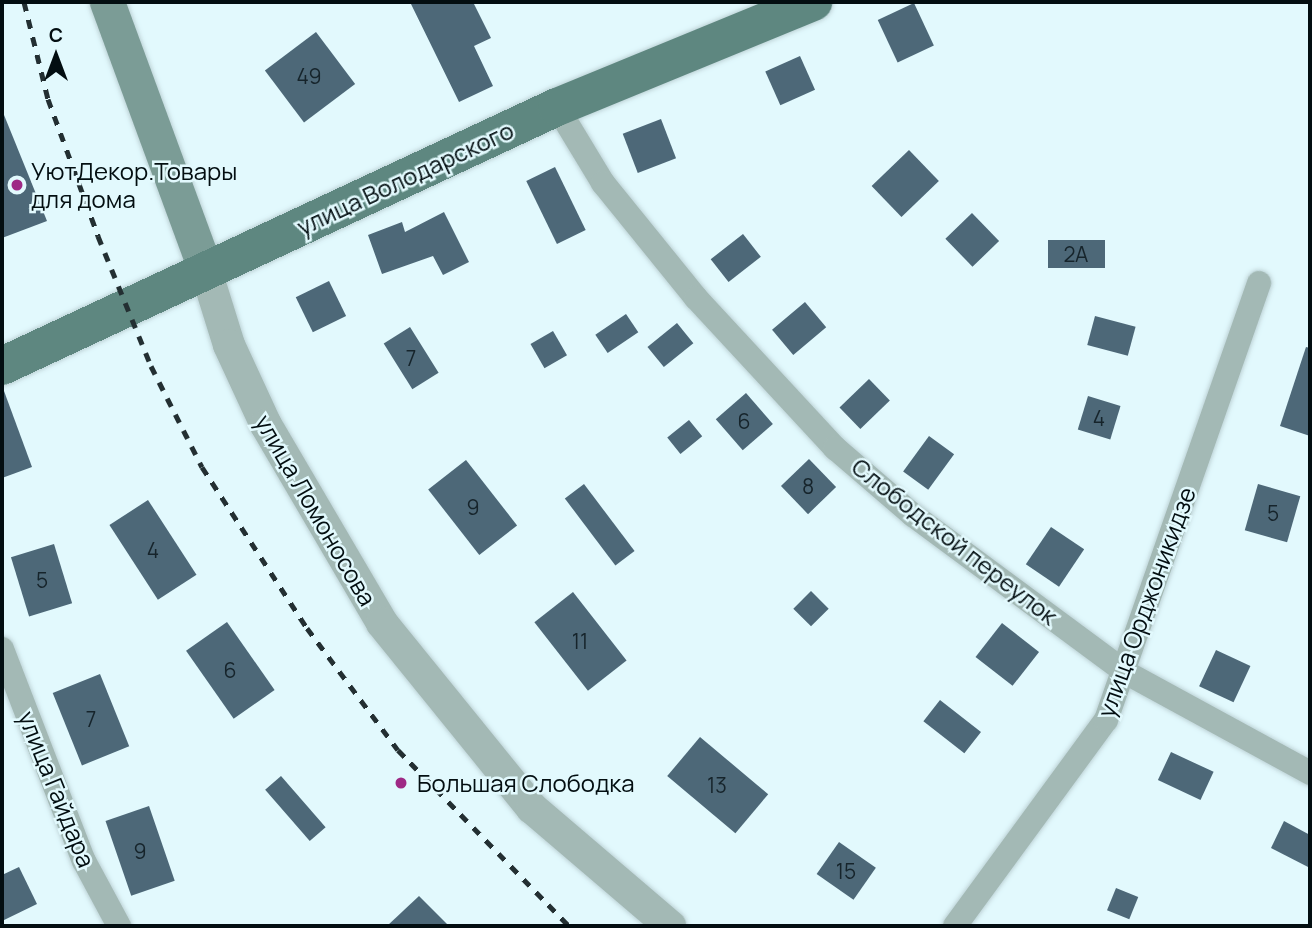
<!DOCTYPE html>
<meta charset="utf-8">
<style>
body{margin:0}
#map{position:relative;width:1312px;height:928px;overflow:hidden;background:#e2f9fd;font-family:Manrope,sans-serif}
div>[style]{position:absolute}
.building>*{inset:0;background:#4d6878;transform-origin:0 0}
.roads{filter:drop-shadow(0 0 2px #bed3d7) drop-shadow(0 0 2px #bed3d7)}
.minor>*{height:24px;margin:-12px;padding:0 12px;transform-origin:12px;border-radius:12px;background:#a3b9b5}
.tertiary>*{height:32px;margin:-16px;padding:0 16px;transform-origin:16px;border-radius:16px;background:#a3b9b5}
.secondary>*{height:35px;margin:-17.5px;padding:0 17.5px;transform-origin:17.5px;border-radius:17.5px;background:#7b9c96}
.primary>*{height:38px;margin:-19px;padding:0 19px;transform-origin:19px;border-radius:19px;background:#5e8780}
.rail>*{height:5px;margin-top:-2.5px;transform-origin:0;background:repeating-linear-gradient(90deg,#232f32 0 9px,transparent 0 18px)}
.dots>*{width:19px;height:19px;translate:-50% -50%;box-sizing:border-box;border:4px solid #e2f9fd;border-radius:50%}
span{translate:-50% -50%;white-space:nowrap;text-align:center;line-height:1.15;-webkit-text-stroke:5px #e2f9fd;paint-order:stroke}
.number-label{font-size:21px;color:#16242b}
.number-label span{-webkit-text-stroke-width:0}
.poi-label{font-size:24px;color:#030e11}
.left{translate:0 -50%;text-align:left}
.street-label{font-size:24px;color:#030e11}
.frame{position:absolute;inset:0;border:4px solid #030e11;pointer-events:none}
.north{position:absolute;left:21px;top:21px;width:70px;height:70px;-webkit-text-stroke:5px #e2f9fd;paint-order:stroke;rotate:0deg;font-size:19px;font-weight:700;line-height:28px;text-align:center;color:#030e11}
.north::after{content:'';display:block;margin:auto;width:24px;height:32px;background:#030e11;clip-path:polygon(50% 0,100% 100%,50% 72%,0 100%)}
</style>
<div id="map">
<div class="building">
<div style="clip-path:polygon(410px 2px,473px 2px,491px 38px,474px 46px,493px 86px,459px 102px)"></div>
<div style="left:914px;top:3px;width:47px;height:40px;rotate:65deg"></div>
<div style="left:316px;top:32px;width:65px;height:64px;rotate:53deg"></div>
<div style="left:800px;top:56px;width:37px;height:38px;rotate:66deg"></div>
<div style="clip-path:polygon(2px 110px,47px 221px,2px 238px)"></div>
<div style="left:661px;top:119px;width:42px;height:41px;rotate:69deg"></div>
<div style="left:909px;top:150px;width:43px;height:52px;rotate:46deg"></div>
<div style="left:555px;top:167px;width:70px;height:32px;rotate:64deg"></div>
<div style="clip-path:polygon(444px 212px,469px 262px,443px 275px,433px 256px,382px 274px,368px 235px,402px 222px,405px 232px)"></div>
<div style="left:972px;top:213px;width:39px;height:37px;rotate:46deg"></div>
<div style="left:743px;top:234px;width:29px;height:41px;rotate:52deg"></div>
<div style="left:1048px;top:240px;width:57px;height:28px"></div>
<div style="left:329px;top:281px;width:39px;height:37px;rotate:64deg"></div>
<div style="left:805px;top:302px;width:33px;height:43px;rotate:50deg"></div>
<div style="left:626px;top:314px;width:22px;height:37px;rotate:56deg"></div>
<div style="left:1095px;top:316px;width:42px;height:30px;rotate:15deg"></div>
<div style="left:677px;top:323px;width:26px;height:38px;rotate:51deg"></div>
<div style="left:410px;top:327px;width:54px;height:31px;rotate:58deg"></div>
<div style="left:553px;top:331px;width:28px;height:26px;rotate:60deg"></div>
<div style="clip-path:polygon(1306px 347px,1310px 348px,1310px 436px,1280px 426px)"></div>
<div style="left:869px;top:379px;width:30px;height:41px;rotate:46deg"></div>
<div style="clip-path:polygon(4px 391px,32px 467px,2px 478px,2px 392px)"></div>
<div style="left:746px;top:393px;width:41px;height:40px;rotate:49deg"></div>
<div style="left:1088px;top:396px;width:34px;height:35px;rotate:17deg"></div>
<div style="left:689px;top:420px;width:21px;height:28px;rotate:51deg"></div>
<div style="left:929px;top:436px;width:31px;height:44px;rotate:36deg"></div>
<div style="left:809px;top:459px;width:39px;height:39px;rotate:46deg"></div>
<div style="left:466px;top:460px;width:83px;height:48px;rotate:52deg"></div>
<div style="left:584px;top:484px;width:84px;height:24px;rotate:53deg"></div>
<div style="left:1258px;top:484px;width:44px;height:48px;rotate:16deg"></div>
<div style="left:148px;top:500px;width:89px;height:46px;rotate:57deg"></div>
<div style="left:1051px;top:527px;width:40px;height:45px;rotate:34deg"></div>
<div style="left:54px;top:544px;width:62px;height:45px;rotate:73deg"></div>
<div style="left:811px;top:591px;width:25px;height:25px;rotate:45deg"></div>
<div style="left:573px;top:592px;width:87px;height:49px;rotate:52deg"></div>
<div style="left:227px;top:622px;width:83px;height:50px;rotate:55deg"></div>
<div style="left:1002px;top:623px;width:47px;height:43px;rotate:38deg"></div>
<div style="left:1216px;top:650px;width:38px;height:40px;rotate:25deg"></div>
<div style="left:100px;top:674px;width:78px;height:51px;rotate:68deg"></div>
<div style="left:940px;top:700px;width:52px;height:27px;rotate:38deg"></div>
<div style="left:700px;top:737px;width:89px;height:51px;rotate:40deg"></div>
<div style="left:1171px;top:752px;width:47px;height:31px;rotate:25deg"></div>
<div style="left:281px;top:776px;width:68px;height:21px;rotate:49deg"></div>
<div style="left:149px;top:806px;width:79px;height:46px;rotate:71deg"></div>
<div style="clip-path:polygon(1284px 821px,1310px 835px,1310px 868px,1271px 848px)"></div>
<div style="left:839px;top:842px;width:45px;height:39px;rotate:35deg"></div>
<div style="clip-path:polygon(19px 867px,37px 904px,2px 921px,2px 875px)"></div>
<div style="left:1116px;top:888px;width:24px;height:24px;rotate:22deg"></div>
<div style="clip-path:polygon(419px 896px,449px 926px,387px 926px)"></div>
</div>
<div class="roads">
<div class="minor">
<div style="left:557px;top:107px;width:89px;rotate:58.8deg"></div>
<div style="left:603px;top:183px;width:148px;rotate:51deg"></div>
<div style="left:696px;top:298px;width:205px;rotate:47.2deg"></div>
<div style="left:835px;top:448px;width:103px;rotate:40.7deg"></div>
<div style="left:913px;top:515px;width:264px;rotate:36.5deg"></div>
<div style="left:1125px;top:672px;width:211px;rotate:28.6deg"></div>
<div style="left:2px;top:649px;width:227px;rotate:68.9deg"></div>
<div style="left:84px;top:861px;width:74px;rotate:61.7deg"></div>
<div style="left:955px;top:926px;width:255px;rotate:-53.8deg"></div>
<div style="left:1106px;top:720px;width:463px;rotate:-70.7deg"></div>
</div>
<div class="tertiary">
<div style="left:206px;top:271px;width:77px;rotate:72.7deg"></div>
<div style="left:229px;top:345px;width:88px;rotate:65.2deg"></div>
<div style="left:266px;top:425px;width:229px;rotate:59.6deg"></div>
<div style="left:382px;top:623px;width:238px;rotate:51deg"></div>
<div style="left:532px;top:808px;width:182px;rotate:40.5deg"></div>
</div>
<div class="secondary">
<div style="left:107px;top:2px;width:287px;rotate:69.8deg"></div>
</div>
<div class="primary">
<div style="left:2px;top:366px;width:612px;rotate:-25.02deg"></div>
<div style="left:557px;top:107px;width:277px;rotate:-22.3deg"></div>
</div>
</div>
<div class="rail">
<div style="left:24px;top:2px;width:100px;rotate:76.1deg"></div>
<div style="left:48px;top:99px;width:146px;rotate:69.9deg"></div>
<div style="left:98px;top:236px;width:140px;rotate:67.8deg"></div>
<div style="left:151px;top:366px;width:113px;rotate:63.2deg"></div>
<div style="left:202px;top:467px;width:192px;rotate:56.9deg"></div>
<div style="left:307px;top:628px;width:152px;rotate:53.3deg"></div>
<div style="left:398px;top:750px;width:245px;rotate:45.8deg"></div>
</div>
<div class="dots">
<div style="left:17px;top:185px;background:#9e2985"></div>
<div style="left:401px;top:783px;background:#9e2985"></div>
</div>
<div class="number-label">
<span style="left:309px;top:76px">49</span>
<span style="left:1076px;top:254px">2А</span>
<span style="left:411px;top:358px">7</span>
<span style="left:1099px;top:418px">4</span>
<span style="left:744px;top:421px">6</span>
<span style="left:808px;top:486px">8</span>
<span style="left:473px;top:507px">9</span>
<span style="left:1273px;top:513px">5</span>
<span style="left:153px;top:550px">4</span>
<span style="left:42px;top:580px">5</span>
<span style="left:580px;top:641px">11</span>
<span style="left:230px;top:670px">6</span>
<span style="left:91px;top:719px">7</span>
<span style="left:717px;top:785px">13</span>
<span style="left:140px;top:851px">9</span>
<span style="left:846px;top:871px">15</span>
</div>
<div class="poi-label">
<span class="left" style="left:31px;top:185px">УютДекор.Товары<br>для дома</span>
<span class="left" style="left:417px;top:783px">Большая Слободка</span>
</div>
<div class="street-label">
<span style="left:405px;top:178px;rotate:-25deg">улица Володарского</span>
<span style="left:316px;top:510px;rotate:60deg">улица Ломоносова</span>
<span style="left:955px;top:541px;rotate:38deg">Слободской переулок</span>
<span style="left:1146px;top:602px;rotate:-70deg">улица Орджоникидзе</span>
<span style="left:57px;top:789px;rotate:68deg">улица Гайдара</span>
</div>
<div class="frame"></div>
<div class="north">С</div>
</div>
